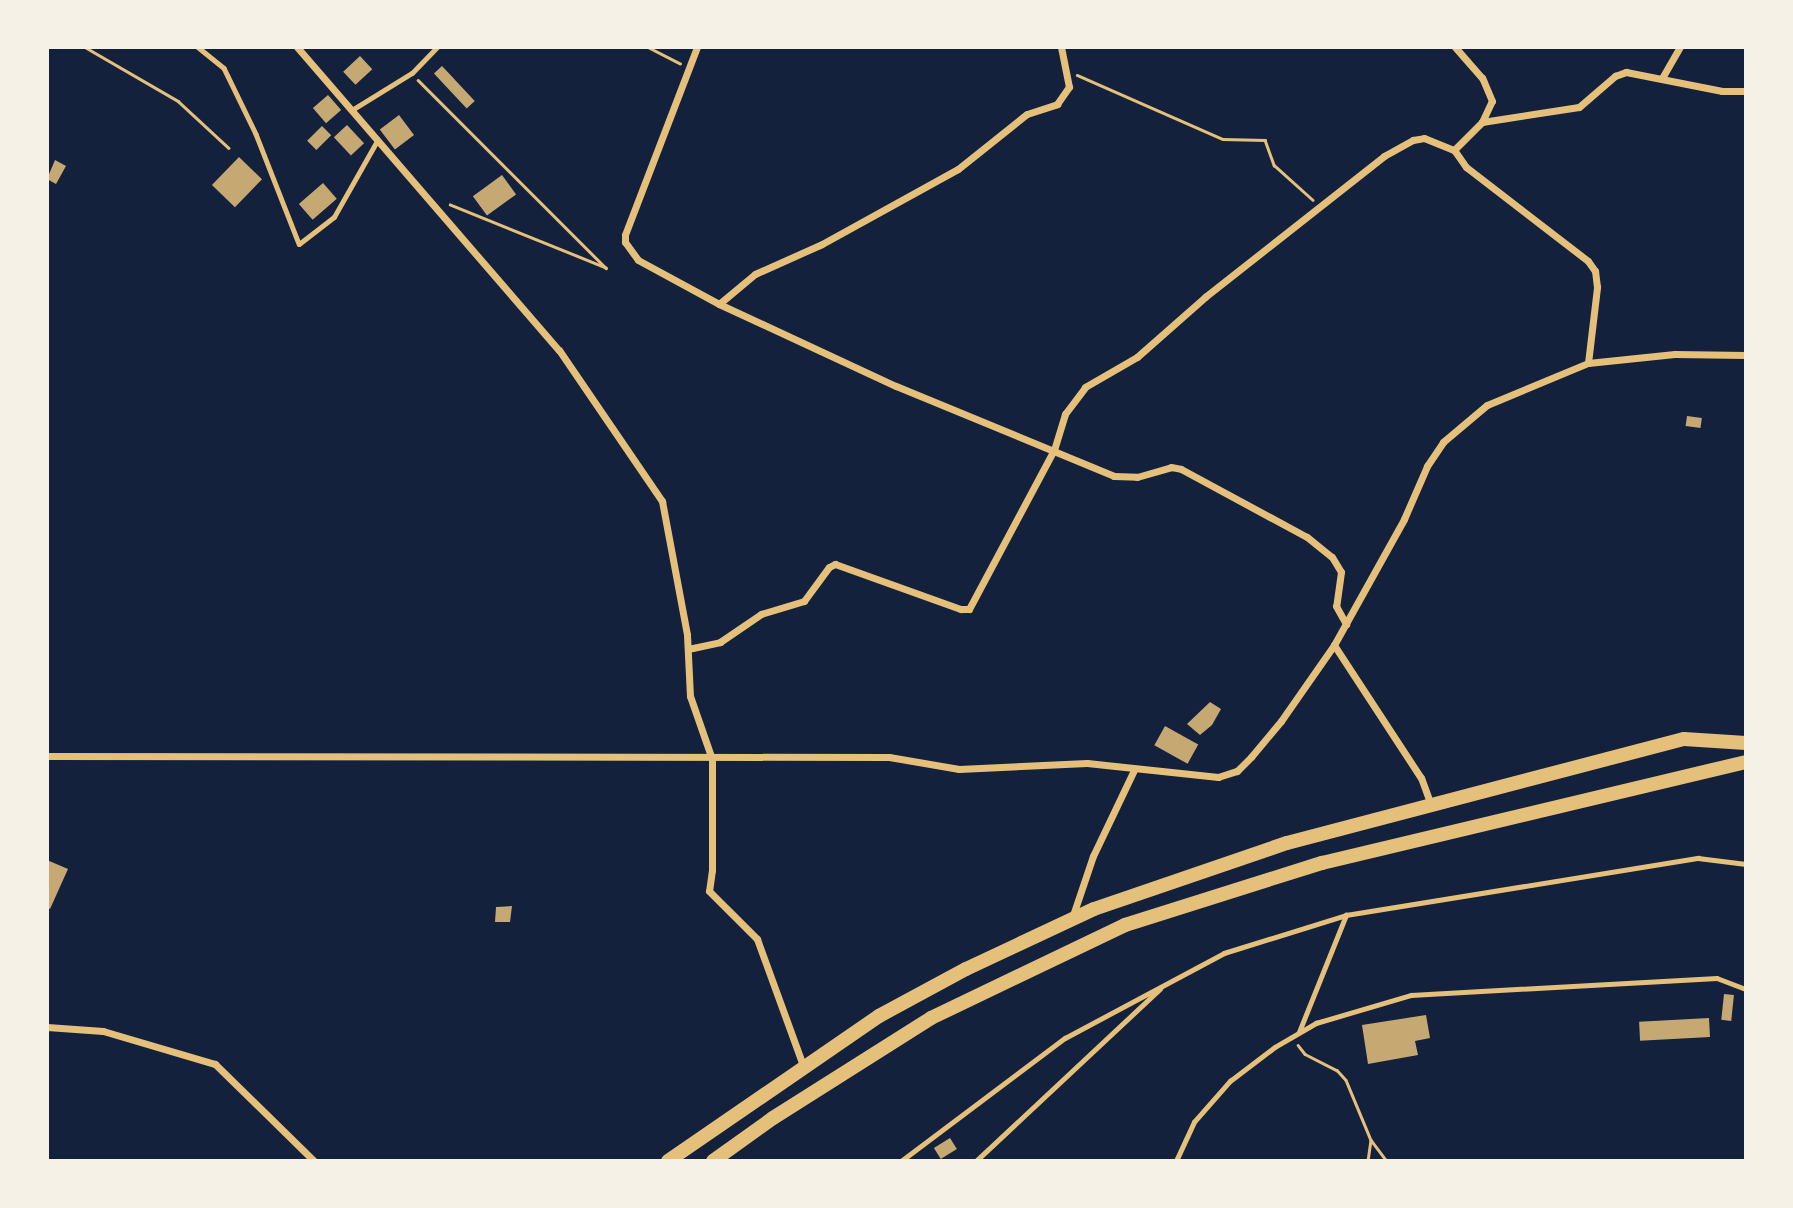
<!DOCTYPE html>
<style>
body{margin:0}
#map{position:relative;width:1793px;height:1208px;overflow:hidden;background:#14213d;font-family:"Noto Sans",sans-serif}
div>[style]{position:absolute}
.building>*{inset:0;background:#c6a872;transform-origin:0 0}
.path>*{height:2.5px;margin:-1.25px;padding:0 1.25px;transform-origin:1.25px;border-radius:1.25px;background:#e5c07b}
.service>*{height:4.5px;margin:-2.25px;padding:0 2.25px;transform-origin:2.25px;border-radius:2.25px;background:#e5c07b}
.minor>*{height:7px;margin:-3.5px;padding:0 3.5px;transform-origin:3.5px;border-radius:3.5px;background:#e5c07b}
.secondary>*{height:14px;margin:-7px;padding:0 7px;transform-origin:7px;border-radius:7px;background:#e5c07b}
span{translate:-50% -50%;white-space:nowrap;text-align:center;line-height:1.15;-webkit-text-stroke:6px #f6f1e7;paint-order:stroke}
.frame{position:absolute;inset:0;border:49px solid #f6f1e7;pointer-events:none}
</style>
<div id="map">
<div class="building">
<div style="left:360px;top:56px;width:18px;height:23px;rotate:47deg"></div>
<div style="left:442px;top:66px;width:48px;height:11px;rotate:47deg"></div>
<div style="left:328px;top:95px;width:20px;height:20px;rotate:49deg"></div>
<div style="left:399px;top:115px;width:25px;height:24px;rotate:53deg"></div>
<div style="left:347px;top:125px;width:25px;height:18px;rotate:47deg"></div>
<div style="left:322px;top:126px;width:13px;height:21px;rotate:45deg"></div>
<div style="left:239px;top:157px;width:32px;height:39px;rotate:44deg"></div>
<div style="clip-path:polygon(55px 160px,66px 166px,56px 184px,47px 179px)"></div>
<div style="left:502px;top:175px;width:24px;height:36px;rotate:54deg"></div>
<div style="left:323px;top:183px;width:21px;height:32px;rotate:49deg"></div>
<div style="left:1687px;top:416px;width:15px;height:10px;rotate:8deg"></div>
<div style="clip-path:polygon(1210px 702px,1221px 709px,1212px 725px,1200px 735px,1187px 724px)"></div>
<div style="left:1165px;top:726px;width:38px;height:22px;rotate:29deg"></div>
<div style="clip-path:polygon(47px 860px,68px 869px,50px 909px,47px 908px)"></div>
<div style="clip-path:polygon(512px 906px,510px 922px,495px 922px,496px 907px)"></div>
<div style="left:1724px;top:994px;width:10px;height:26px;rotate:6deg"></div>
<div style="clip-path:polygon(1426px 1015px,1430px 1038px,1415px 1041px,1418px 1055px,1368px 1064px,1362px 1025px)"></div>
<div style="left:1709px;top:1018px;width:19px;height:70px;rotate:87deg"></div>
<div style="left:950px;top:1138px;width:13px;height:19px;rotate:58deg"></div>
</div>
<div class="path">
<div style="left:85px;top:47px;width:108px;rotate:30.1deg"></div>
<div style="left:178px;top:101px;width:69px;rotate:42.7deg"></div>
<div style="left:648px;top:47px;width:36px;rotate:27deg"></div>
<div style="left:1077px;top:75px;width:159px;rotate:23.7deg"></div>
<div style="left:1223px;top:139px;width:42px;rotate:1.4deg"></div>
<div style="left:1265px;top:140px;width:27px;rotate:70deg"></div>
<div style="left:1274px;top:165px;width:52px;rotate:41.9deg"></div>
<div style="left:418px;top:80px;width:266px;rotate:45deg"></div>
<div style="left:606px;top:268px;width:168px;rotate:-158deg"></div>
<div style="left:1298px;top:1045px;width:11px;rotate:52deg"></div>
<div style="left:1305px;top:1054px;width:36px;rotate:27deg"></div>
<div style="left:1337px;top:1070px;width:13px;rotate:48deg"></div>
<div style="left:1346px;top:1080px;width:65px;rotate:67.4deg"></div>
<div style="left:1371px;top:1140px;width:21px;rotate:98deg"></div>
<div style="left:1371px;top:1140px;width:26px;rotate:53deg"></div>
</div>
<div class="service">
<div style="left:198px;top:47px;width:33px;rotate:39deg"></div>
<div style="left:224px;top:68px;width:73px;rotate:64.1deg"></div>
<div style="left:256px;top:134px;width:118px;rotate:68.6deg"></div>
<div style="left:299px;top:244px;width:44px;rotate:-37.6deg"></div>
<div style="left:334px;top:217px;width:87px;rotate:-60.5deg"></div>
<div style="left:352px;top:110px;width:70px;rotate:-31.7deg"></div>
<div style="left:412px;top:73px;width:36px;rotate:-46deg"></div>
<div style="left:1299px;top:1032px;width:126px;rotate:-68.1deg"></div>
<div style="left:901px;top:1161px;width:205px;rotate:-36.9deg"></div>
<div style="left:1065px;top:1038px;width:180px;rotate:-28.1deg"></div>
<div style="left:1224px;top:953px;width:128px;rotate:-17.3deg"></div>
<div style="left:1346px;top:915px;width:357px;rotate:-9.2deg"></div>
<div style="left:1698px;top:858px;width:48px;rotate:7.1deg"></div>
<div style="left:976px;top:1161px;width:252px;rotate:-43.1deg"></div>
<div style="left:1176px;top:1161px;width:43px;rotate:-65.2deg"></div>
<div style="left:1194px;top:1122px;width:55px;rotate:-48.7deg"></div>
<div style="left:1230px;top:1081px;width:56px;rotate:-37.1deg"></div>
<div style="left:1275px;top:1047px;width:48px;rotate:-30.3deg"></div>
<div style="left:1316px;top:1023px;width:99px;rotate:-16.4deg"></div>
<div style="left:1411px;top:995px;width:306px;rotate:-3.2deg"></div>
<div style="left:1717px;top:978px;width:31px;rotate:21deg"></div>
</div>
<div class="minor">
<div style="left:297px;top:47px;width:401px;rotate:49.2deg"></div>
<div style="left:559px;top:350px;width:183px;rotate:55.7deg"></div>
<div style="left:662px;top:501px;width:136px;rotate:79.4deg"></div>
<div style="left:687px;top:635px;width:61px;rotate:87.2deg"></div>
<div style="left:690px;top:696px;width:67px;rotate:70.8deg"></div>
<div style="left:712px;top:759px;width:111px;rotate:90deg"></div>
<div style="left:712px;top:870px;width:21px;rotate:98deg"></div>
<div style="left:709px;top:891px;width:68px;rotate:45deg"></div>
<div style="left:757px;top:939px;width:137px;rotate:70deg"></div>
<div style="left:697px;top:47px;width:201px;rotate:111deg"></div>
<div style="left:625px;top:235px;width:7px;rotate:90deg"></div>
<div style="left:625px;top:242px;width:22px;rotate:54deg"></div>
<div style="left:638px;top:260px;width:92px;rotate:28.5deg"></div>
<div style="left:719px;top:304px;width:47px;rotate:-39.8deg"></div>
<div style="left:755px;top:274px;width:73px;rotate:-24.1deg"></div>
<div style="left:822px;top:244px;width:155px;rotate:-28.9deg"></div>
<div style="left:958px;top:169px;width:88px;rotate:-38.6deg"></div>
<div style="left:1027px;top:114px;width:32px;rotate:-18deg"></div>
<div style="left:1057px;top:104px;width:21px;rotate:-55deg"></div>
<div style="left:1069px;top:87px;width:41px;rotate:-101.3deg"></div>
<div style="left:1662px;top:78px;width:36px;rotate:-60deg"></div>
<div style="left:1482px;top:122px;width:98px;rotate:-8.8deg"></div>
<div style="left:1579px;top:107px;width:48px;rotate:-40.7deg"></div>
<div style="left:1615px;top:76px;width:12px;rotate:-20deg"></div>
<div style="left:1626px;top:72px;width:98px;rotate:11.2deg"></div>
<div style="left:1722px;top:91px;width:24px"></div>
<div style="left:719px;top:304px;width:195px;rotate:24.9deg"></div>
<div style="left:896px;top:386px;width:236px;rotate:22.4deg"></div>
<div style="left:1114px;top:476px;width:23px;rotate:2deg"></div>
<div style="left:1137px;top:477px;width:35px;rotate:-16deg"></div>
<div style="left:1171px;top:467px;width:10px;rotate:11deg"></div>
<div style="left:1181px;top:469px;width:143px;rotate:28.4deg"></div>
<div style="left:1307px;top:537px;width:32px;rotate:39deg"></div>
<div style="left:1332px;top:557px;width:17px;rotate:59deg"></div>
<div style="left:1341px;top:572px;width:34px;rotate:98deg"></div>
<div style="left:1336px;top:606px;width:21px;rotate:61deg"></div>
<div style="left:1588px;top:363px;width:87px;rotate:-5.9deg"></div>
<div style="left:1675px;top:354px;width:71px;rotate:0.8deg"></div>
<div style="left:688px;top:649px;width:33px;rotate:-12deg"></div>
<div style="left:720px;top:642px;width:50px;rotate:-34.3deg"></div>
<div style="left:761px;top:614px;width:45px;rotate:-16.8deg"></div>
<div style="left:804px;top:601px;width:42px;rotate:-53.7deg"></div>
<div style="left:829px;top:567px;width:7px;rotate:-27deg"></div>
<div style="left:835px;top:564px;width:134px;rotate:19.7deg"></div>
<div style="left:961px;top:609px;width:8px"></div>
<div style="left:969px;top:609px;width:180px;rotate:-61.9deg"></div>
<div style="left:1054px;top:450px;width:38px;rotate:-73deg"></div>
<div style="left:1065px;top:414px;width:34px;rotate:-53deg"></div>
<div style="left:1085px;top:387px;width:60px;rotate:-30deg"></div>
<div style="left:1137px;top:357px;width:91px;rotate:-41.4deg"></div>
<div style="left:1205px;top:297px;width:228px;rotate:-38.2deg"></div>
<div style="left:1384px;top:156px;width:33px;rotate:-29deg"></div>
<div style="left:1413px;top:140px;width:11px;rotate:-10deg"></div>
<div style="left:1424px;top:138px;width:32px;rotate:22deg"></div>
<div style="left:47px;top:756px;width:842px;rotate:0.07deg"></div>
<div style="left:889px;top:757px;width:71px;rotate:9.7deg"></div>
<div style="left:959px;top:769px;width:128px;rotate:-2.7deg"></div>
<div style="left:1087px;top:763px;width:132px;rotate:6.1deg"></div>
<div style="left:1218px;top:777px;width:20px;rotate:-18deg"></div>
<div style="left:1237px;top:771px;width:20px;rotate:-45deg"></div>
<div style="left:1251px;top:757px;width:47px;rotate:-50.2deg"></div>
<div style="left:1281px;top:721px;width:93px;rotate:-55.1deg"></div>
<div style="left:1431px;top:805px;width:29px;rotate:-110deg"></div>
<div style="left:1421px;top:778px;width:159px;rotate:-123.2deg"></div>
<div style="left:1334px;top:645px;width:144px;rotate:-60.9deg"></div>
<div style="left:1404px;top:519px;width:58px;rotate:-66.5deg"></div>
<div style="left:1427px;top:466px;width:29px;rotate:-56deg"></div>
<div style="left:1443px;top:442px;width:57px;rotate:-40.1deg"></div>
<div style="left:1487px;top:405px;width:109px;rotate:-22.6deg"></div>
<div style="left:1588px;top:363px;width:77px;rotate:-83.2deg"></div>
<div style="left:1597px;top:287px;width:16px;rotate:-97deg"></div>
<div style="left:1595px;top:271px;width:12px;rotate:-125deg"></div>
<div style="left:1588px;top:261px;width:154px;rotate:-142.4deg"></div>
<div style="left:1466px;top:167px;width:21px;rotate:-125deg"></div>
<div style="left:1454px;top:150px;width:40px;rotate:-45deg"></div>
<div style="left:1482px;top:122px;width:23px;rotate:-65deg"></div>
<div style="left:1492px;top:101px;width:25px;rotate:-113deg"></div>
<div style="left:1482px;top:78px;width:41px;rotate:-131.1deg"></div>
<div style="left:1072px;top:918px;width:65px;rotate:-71.3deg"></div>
<div style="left:1093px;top:856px;width:95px;rotate:-64.5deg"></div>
<div style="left:47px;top:1027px;width:56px;rotate:4.1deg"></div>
<div style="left:103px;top:1031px;width:117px;rotate:16.4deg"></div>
<div style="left:215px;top:1064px;width:139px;rotate:44.4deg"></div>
</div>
<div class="secondary">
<div style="left:668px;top:1161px;width:256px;rotate:-34.5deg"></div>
<div style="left:879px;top:1016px;width:99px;rotate:-28.4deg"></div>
<div style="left:966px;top:969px;width:141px;rotate:-25.1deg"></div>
<div style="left:1094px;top:909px;width:204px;rotate:-18.9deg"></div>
<div style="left:1287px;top:843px;width:410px;rotate:-14.7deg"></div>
<div style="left:1684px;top:739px;width:62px;rotate:3.7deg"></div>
<div style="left:713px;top:1161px;width:74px;rotate:-35.6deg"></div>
<div style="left:773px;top:1118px;width:187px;rotate:-32.3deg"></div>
<div style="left:931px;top:1018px;width:215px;rotate:-25.6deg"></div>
<div style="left:1125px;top:925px;width:207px;rotate:-17.5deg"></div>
<div style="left:1322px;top:863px;width:436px;rotate:-13.4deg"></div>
</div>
<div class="frame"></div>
</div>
